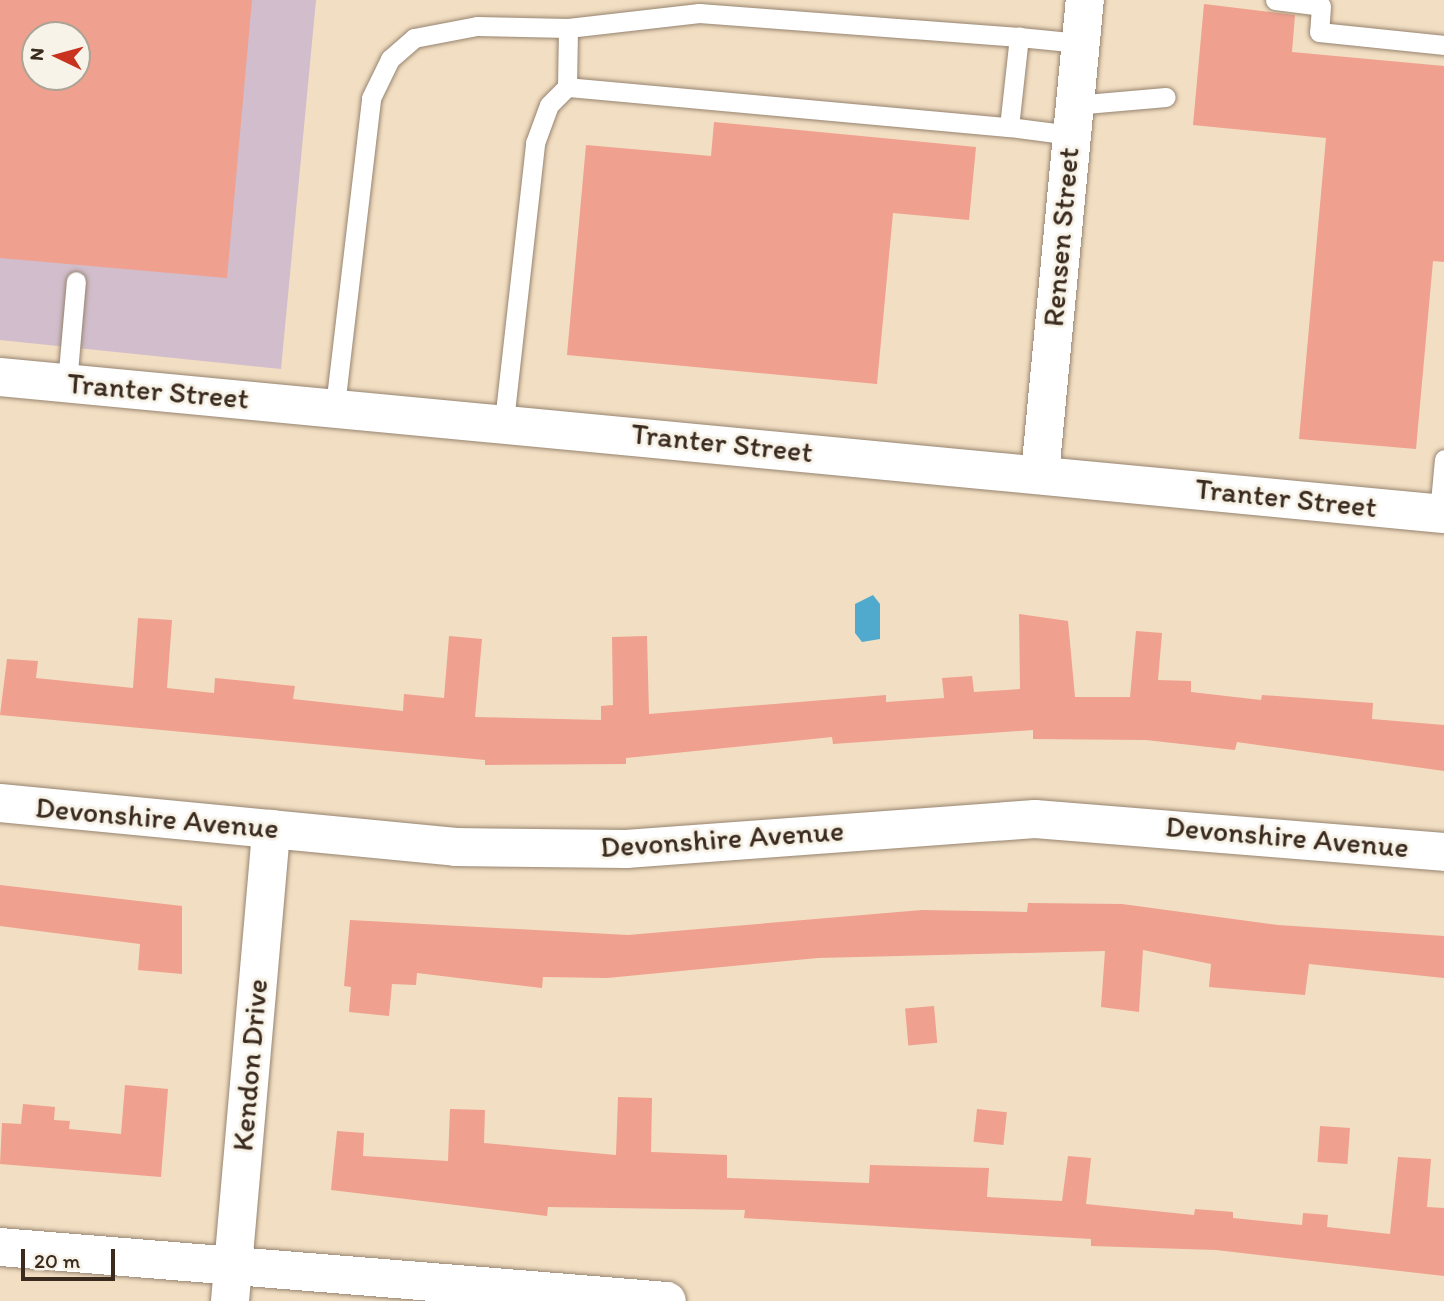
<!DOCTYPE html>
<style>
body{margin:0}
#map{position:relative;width:1444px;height:1301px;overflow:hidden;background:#f2dec2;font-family:Itim,sans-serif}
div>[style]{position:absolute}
.industrial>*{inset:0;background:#d1bdcb}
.water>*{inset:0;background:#50aacd}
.building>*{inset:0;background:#efa08e;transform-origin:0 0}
.roads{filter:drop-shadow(0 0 2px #968470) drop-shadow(0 0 2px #968470)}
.lane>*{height:19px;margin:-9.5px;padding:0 9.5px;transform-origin:9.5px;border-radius:9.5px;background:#fff}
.street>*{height:38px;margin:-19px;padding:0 19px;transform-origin:19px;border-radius:19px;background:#fff}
span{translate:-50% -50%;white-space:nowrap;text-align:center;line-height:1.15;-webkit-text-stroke:6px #f7f3e8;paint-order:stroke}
.street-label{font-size:30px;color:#3b2a1e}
.north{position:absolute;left:21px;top:21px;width:70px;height:70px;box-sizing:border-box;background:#f7f3e8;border:2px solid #aca397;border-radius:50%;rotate:275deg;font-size:19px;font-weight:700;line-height:28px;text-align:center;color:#3b2a1e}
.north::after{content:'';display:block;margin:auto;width:24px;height:32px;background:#c8321e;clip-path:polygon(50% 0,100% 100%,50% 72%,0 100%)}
.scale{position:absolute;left:21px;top:1249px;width:94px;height:32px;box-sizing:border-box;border:4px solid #3b2a1e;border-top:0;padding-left:9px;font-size:21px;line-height:24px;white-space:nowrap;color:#3b2a1e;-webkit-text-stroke:5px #f7f3e8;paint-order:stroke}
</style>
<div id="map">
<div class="industrial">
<div style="clip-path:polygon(evenodd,0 0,316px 0,281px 369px,0 340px,0 0,35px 35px,77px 35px,77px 77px,35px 77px,35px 35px)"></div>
</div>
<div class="water">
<div style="clip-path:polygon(873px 595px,880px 604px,880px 639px,862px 642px,855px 633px,855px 604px)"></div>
</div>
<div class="building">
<div style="clip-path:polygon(evenodd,0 0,252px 0,227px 278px,0 258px,0 0,35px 35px,77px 35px,77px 77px,35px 77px,35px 35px)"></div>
<div style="clip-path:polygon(1204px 4px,1295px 15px,1292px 52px,1444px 66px,1444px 262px,1433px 261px,1416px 449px,1299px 439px,1326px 138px,1193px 125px)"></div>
<div style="clip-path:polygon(714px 122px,976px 147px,969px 220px,893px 213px,877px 384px,567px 355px,586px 145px,711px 156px)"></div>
<div style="clip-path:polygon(1019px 614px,1068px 621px,1075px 697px,1130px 697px,1136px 631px,1162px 633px,1158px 680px,1191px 681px,1191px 692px,1261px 700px,1262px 695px,1373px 703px,1372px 719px,1444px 725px,1444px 771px,1237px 742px,1235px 750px,1146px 740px,1033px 739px,1033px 730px,833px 744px,832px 737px,626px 758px,626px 764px,485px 765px,485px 760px,0 715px,7px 659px,38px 661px,36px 678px,133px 688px,138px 618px,172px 620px,167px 688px,214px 693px,215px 678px,295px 686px,293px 699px,403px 711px,404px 694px,444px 698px,449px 636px,482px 639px,475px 717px,601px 720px,601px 706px,613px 705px,612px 637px,647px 636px,649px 714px,886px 695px,886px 702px,944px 698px,942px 678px,972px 676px,974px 692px,1020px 689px)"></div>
<div style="clip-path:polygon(0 885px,182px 906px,182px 974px,138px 970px,140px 944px,0 926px)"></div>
<div style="clip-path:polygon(1028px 903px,1122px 904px,1278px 925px,1444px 936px,1444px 978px,1309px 964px,1305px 995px,1209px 987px,1211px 964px,1143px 950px,1139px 1012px,1101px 1007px,1105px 951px,818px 958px,607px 978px,543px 977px,542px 988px,417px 973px,416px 985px,392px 984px,389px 1016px,349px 1012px,351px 987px,344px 986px,350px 920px,628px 935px,922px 910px,1027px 912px)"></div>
<div style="left:934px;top:1006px;width:37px;height:29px;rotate:85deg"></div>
<div style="clip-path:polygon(125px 1085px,168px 1089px,161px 1177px,0 1164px,2px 1123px,21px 1124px,23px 1104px,55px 1107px,54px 1120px,70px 1121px,69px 1129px,121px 1134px)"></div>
<div style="clip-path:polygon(618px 1097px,652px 1098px,651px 1152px,727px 1155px,727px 1178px,869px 1183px,870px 1165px,989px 1168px,987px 1197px,1062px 1201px,1068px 1156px,1091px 1158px,1086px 1204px,1194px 1215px,1195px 1209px,1233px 1212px,1233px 1218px,1302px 1225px,1303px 1213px,1328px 1215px,1327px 1227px,1390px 1234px,1398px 1157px,1431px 1159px,1427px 1207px,1444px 1208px,1444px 1276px,1216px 1250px,1091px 1246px,1091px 1239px,744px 1218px,745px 1210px,548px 1207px,547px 1216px,331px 1190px,337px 1131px,364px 1133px,363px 1156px,448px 1161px,450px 1109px,485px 1110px,484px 1143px,616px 1155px)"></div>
<div style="left:977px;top:1109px;width:30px;height:33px;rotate:6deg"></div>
<div style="left:1320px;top:1126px;width:30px;height:36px;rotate:4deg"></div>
</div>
<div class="roads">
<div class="lane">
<div style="left:1275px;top:0;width:46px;rotate:7.4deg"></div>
<div style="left:1321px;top:6px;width:26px;rotate:94deg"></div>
<div style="left:1319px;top:32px;width:126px;rotate:5.9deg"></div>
<div style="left:567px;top:87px;width:59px;rotate:-89deg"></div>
<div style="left:1074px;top:105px;width:92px;rotate:-5deg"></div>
<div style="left:1071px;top:135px;width:63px;rotate:-172.6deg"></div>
<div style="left:1009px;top:127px;width:91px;rotate:-83.7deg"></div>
<div style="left:1019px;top:37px;width:61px;rotate:5.6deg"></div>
<div style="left:67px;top:383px;width:102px;rotate:-85deg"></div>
<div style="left:335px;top:406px;width:310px;rotate:-83.3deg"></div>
<div style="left:371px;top:98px;width:43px;rotate:-64deg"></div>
<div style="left:390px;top:59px;width:32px;rotate:-41deg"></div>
<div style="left:414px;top:38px;width:64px;rotate:-10.8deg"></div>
<div style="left:477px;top:26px;width:91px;rotate:1.3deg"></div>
<div style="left:568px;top:28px;width:132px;rotate:-6.5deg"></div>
<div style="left:699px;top:13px;width:321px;rotate:4.3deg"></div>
<div style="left:504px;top:421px;width:280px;rotate:-83.6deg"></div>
<div style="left:535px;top:143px;width:40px;rotate:-69.8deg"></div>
<div style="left:549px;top:105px;width:25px;rotate:-45deg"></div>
<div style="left:567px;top:87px;width:444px;rotate:5.2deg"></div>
<div style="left:1439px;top:513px;width:54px;rotate:-84.7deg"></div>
</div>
<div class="street">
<div style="left:0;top:377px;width:1450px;rotate:5.42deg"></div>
<div style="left:1040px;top:474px;width:476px;rotate:-84.6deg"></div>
<div style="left:0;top:803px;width:458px;rotate:5.5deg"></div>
<div style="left:456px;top:847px;width:170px;rotate:0.7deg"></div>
<div style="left:626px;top:849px;width:410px;rotate:-4.2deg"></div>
<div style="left:1035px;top:819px;width:410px;rotate:4.6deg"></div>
<div style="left:0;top:1247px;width:669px;rotate:4.63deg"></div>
<div style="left:230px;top:1301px;width:474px;rotate:-85deg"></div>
</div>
</div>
<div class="street-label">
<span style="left:1061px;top:237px;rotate:-85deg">Rensen Street</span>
<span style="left:158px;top:391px;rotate:5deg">Tranter Street</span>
<span style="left:722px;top:443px;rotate:6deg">Tranter Street</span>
<span style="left:1286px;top:498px;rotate:6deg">Tranter Street</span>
<span style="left:157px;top:818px;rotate:5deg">Devonshire Avenue</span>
<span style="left:1287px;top:837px;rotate:5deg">Devonshire Avenue</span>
<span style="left:722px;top:839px;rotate:-4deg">Devonshire Avenue</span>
<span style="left:250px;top:1065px;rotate:-85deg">Kendon Drive</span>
</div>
<div class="north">N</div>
<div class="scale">20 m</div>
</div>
